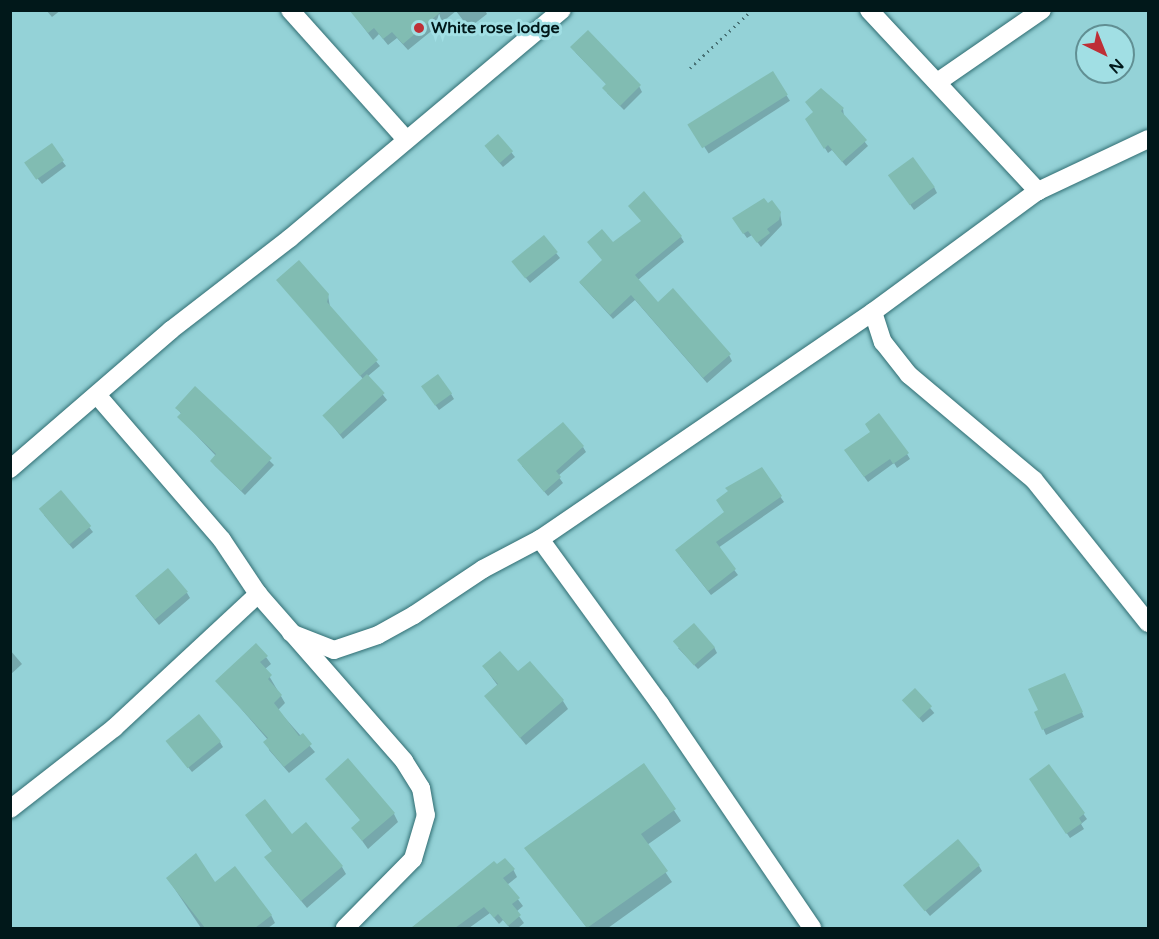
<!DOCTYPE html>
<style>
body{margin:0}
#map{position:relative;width:1159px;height:939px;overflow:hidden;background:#94d2d7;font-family:"Varela Round",sans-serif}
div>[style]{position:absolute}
.shadow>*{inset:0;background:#0003;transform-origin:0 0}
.building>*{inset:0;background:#81bcb2;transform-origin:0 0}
.path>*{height:3px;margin-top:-1.5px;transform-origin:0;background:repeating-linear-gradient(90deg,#487275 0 1.5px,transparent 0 6px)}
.roads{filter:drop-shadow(0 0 2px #306d72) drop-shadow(0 0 2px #306d72)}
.minor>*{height:18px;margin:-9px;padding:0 9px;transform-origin:9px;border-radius:9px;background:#fff}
.dots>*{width:16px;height:16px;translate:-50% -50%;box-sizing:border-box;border:3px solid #a1dfe4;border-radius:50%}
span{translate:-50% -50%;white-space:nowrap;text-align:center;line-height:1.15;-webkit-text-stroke:6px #a1dfe4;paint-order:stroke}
.poi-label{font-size:16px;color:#01181a;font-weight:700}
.left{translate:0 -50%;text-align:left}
.frame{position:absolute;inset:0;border:12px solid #01181a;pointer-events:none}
.north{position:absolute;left:1075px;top:24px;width:60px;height:60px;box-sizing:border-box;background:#a1dfe4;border:2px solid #618f93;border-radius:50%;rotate:137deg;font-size:16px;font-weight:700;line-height:24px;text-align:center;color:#01181a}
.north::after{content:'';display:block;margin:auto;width:21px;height:27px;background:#be2f36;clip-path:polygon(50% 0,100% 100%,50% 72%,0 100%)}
</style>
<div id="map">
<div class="shadow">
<div style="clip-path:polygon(46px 10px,61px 10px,52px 17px)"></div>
<div style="clip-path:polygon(362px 10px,485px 10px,487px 14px,469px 28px,456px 11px,408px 50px,397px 38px,388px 45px,379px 34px,373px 40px,355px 16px)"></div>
<div style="clip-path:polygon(575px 52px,639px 86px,642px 92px,624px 110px,607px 93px,607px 85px)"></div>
<div style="left:772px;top:73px;width:33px;height:97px;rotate:57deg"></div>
<div style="clip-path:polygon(843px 109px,844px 116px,868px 146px,846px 166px,832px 150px,828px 153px,807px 119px)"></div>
<div style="clip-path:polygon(498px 136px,515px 157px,503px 167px,489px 151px)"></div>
<div style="clip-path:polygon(51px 146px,66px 166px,42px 184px,30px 169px)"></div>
<div style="clip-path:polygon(893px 181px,934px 187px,937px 193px,914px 210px)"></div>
<div style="clip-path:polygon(780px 213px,782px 225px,761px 247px,752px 235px,747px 238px,737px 224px)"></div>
<div style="clip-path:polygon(681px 237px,684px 242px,638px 280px,657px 304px,729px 355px,732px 361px,707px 383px,635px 300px,613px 319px,580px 283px,603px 261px,613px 244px)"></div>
<div style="clip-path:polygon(556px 253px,560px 258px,530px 283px,517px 267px)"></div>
<div style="clip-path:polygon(278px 280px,328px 295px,330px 307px,380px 366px,368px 376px,387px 400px,343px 439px,324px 415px,363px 379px)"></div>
<div style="clip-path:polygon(195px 388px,274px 465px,245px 495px,215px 466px,211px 461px,216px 456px,179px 417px,182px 415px,177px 408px)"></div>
<div style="clip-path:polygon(426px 392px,451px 394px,454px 399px,439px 410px)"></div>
<div style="clip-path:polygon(583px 447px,586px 452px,558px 476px,563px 483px,548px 496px,522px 466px)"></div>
<div style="clip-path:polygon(907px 454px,910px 459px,897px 468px,894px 463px,868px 482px,849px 456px)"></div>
<div style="clip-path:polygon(761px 469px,784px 502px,718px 548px,738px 575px,711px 595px,680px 556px,726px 512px)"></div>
<div style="clip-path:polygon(61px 492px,93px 532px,73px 549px,44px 515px)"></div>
<div style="clip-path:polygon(187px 593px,190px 598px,159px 625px,137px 598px)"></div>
<div style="clip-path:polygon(714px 647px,717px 653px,698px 669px,678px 648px)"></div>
<div style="clip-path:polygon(10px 650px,22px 664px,10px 675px)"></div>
<div style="clip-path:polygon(266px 657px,271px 664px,265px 669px,285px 703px,278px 710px,315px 752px,289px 773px,269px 750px,268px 740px,217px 681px)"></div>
<div style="clip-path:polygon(484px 667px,563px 701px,568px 709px,526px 745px,486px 696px,498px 686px)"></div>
<div style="clip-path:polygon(1068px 680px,1084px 717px,1046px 735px,1036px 713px)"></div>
<div style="left:915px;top:690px;width:30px;height:15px;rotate:50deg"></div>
<div style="clip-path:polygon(167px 741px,220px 742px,223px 747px,192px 772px)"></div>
<div style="clip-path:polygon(644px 765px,681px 821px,647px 845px,672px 882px,608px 928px,587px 928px,526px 848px)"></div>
<div style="clip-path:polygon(1049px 766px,1087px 819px,1081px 824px,1084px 829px,1070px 838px,1034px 784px)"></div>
<div style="clip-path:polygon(327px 779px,394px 814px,398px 822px,368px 849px,353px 828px,361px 821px)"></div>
<div style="clip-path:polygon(246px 815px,291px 836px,342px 867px,346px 874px,307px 908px,271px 865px,266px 857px,273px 852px)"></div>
<div style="clip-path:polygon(497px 866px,513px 869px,517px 877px,507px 885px,523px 906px,516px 912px,524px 923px,518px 928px,510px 928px,503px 920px,499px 924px,490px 913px,469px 928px,411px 928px)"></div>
<div style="clip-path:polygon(979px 866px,982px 871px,930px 916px,905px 886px)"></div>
<div style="clip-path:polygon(168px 879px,215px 884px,271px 915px,275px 923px,268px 928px,201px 928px)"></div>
</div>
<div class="building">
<div style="clip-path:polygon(349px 10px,443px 10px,403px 44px,392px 32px,383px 39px,374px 28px,368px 33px)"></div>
<div style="clip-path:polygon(588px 30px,641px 85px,620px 106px,602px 88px,606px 84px,570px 47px)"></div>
<div style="left:773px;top:71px;width:28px;height:101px;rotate:58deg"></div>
<div style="clip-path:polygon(821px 88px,844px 108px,841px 111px,867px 140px,842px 162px,828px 145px,824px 149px,805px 119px,813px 112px,805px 102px)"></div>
<div style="left:498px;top:134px;width:23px;height:18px;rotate:49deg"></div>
<div style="left:52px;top:143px;width:21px;height:34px;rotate:55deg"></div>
<div style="left:913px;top:157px;width:37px;height:31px;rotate:54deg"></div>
<div style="clip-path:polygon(644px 191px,682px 236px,635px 275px,658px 302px,673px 288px,731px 354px,703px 378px,631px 295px,610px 315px,579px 282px,602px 260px,587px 242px,602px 229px,613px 242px,641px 221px,628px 206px)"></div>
<div style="clip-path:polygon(764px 198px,768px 203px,772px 200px,781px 212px,779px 220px,767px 229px,770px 233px,757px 243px,748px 231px,743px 234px,732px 218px)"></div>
<div style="left:544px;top:235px;width:22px;height:42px;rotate:51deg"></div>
<div style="clip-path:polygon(299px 260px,329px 294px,327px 302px,378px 360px,360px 376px,276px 280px)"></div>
<div style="left:367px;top:374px;width:26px;height:61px;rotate:47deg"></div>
<div style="left:438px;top:374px;width:24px;height:21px;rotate:54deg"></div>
<div style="clip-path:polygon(195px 386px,272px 458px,241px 491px,210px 461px,216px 454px,177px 417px,181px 413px,175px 408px)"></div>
<div style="clip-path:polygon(879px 413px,909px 453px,893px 464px,890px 459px,864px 477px,844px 450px,870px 432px,865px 424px)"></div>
<div style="clip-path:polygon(563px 422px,584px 446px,556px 471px,561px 477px,544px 492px,517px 460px)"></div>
<div style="clip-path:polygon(762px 467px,782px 496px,716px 542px,736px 569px,708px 591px,675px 550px,724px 512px,716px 500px,728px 491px,725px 488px)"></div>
<div style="left:61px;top:490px;width:47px;height:29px;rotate:50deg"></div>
<div style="left:168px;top:568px;width:31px;height:43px;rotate:50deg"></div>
<div style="left:694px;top:623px;width:32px;height:28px;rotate:49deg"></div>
<div style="clip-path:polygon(256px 643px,268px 656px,260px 662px,272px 675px,268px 679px,282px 695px,274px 703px,299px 736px,303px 733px,312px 744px,284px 767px,263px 742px,268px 738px,215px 681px)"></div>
<div style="clip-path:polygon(500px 651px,518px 671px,530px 661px,564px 700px,520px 738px,484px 696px,498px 684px,482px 666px)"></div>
<div style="clip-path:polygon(1065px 673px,1083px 712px,1042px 730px,1034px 712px,1038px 710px,1028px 689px)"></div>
<div style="left:915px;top:688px;width:25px;height:18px;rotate:47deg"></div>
<div style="left:199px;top:714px;width:35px;height:43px;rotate:51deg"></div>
<div style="clip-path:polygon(348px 758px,395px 813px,362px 841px,351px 828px,360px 820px,325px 779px)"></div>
<div style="clip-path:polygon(644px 763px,676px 809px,641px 834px,668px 871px,587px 928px,524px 848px)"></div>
<div style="clip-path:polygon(1049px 764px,1085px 813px,1079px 818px,1082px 823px,1066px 834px,1029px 779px)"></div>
<div style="clip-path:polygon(265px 799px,292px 834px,306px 822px,343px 866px,301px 901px,264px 857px,272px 851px,245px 815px)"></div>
<div style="left:958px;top:839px;width:34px;height:72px;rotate:50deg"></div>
<div style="clip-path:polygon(196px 853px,215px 882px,235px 866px,272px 915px,255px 928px,205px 928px,166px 878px)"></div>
<div style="clip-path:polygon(505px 858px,515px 869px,503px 878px,520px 898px,512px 904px,521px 915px,508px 926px,498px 914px,494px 918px,484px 907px,455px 928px,411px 928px,494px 861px,497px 864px)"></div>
</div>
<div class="path">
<div style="left:690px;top:68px;width:85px;rotate:-43.1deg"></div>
</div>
<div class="roads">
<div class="minor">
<div style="left:290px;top:10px;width:172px;rotate:48.1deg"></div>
<div style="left:869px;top:10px;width:248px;rotate:47deg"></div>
<div style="left:939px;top:81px;width:125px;rotate:-34.6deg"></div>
<div style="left:873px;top:312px;width:32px;rotate:72deg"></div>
<div style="left:883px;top:342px;width:42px;rotate:51.8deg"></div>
<div style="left:909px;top:375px;width:163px;rotate:40deg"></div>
<div style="left:1034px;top:480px;width:183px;rotate:51.4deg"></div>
<div style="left:97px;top:395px;width:191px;rotate:49.2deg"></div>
<div style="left:222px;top:540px;width:65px;rotate:56.3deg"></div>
<div style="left:258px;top:594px;width:222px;rotate:48.8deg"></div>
<div style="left:404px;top:761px;width:32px;rotate:58deg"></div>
<div style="left:421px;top:788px;width:27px;rotate:80deg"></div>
<div style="left:426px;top:815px;width:46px;rotate:106.5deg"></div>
<div style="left:413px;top:859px;width:97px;rotate:134.6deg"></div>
<div style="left:10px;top:469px;width:213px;rotate:-40.8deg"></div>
<div style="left:171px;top:330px;width:150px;rotate:-37.7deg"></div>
<div style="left:290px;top:238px;width:355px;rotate:-40deg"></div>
<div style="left:540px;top:539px;width:204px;rotate:54deg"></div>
<div style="left:660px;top:704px;width:271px;rotate:55.8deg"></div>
<div style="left:291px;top:633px;width:46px;rotate:21.6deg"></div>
<div style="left:334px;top:650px;width:46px;rotate:-18.8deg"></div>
<div style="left:378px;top:635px;width:41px;rotate:-29.1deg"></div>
<div style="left:414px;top:615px;width:83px;rotate:-33.7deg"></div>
<div style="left:483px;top:569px;width:64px;rotate:-27.8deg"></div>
<div style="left:540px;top:539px;width:403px;rotate:-34.3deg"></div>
<div style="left:873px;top:312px;width:205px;rotate:-36.3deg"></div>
<div style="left:1038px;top:191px;width:122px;rotate:-25.3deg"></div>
<div style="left:10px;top:809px;width:132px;rotate:-37.9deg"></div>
<div style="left:114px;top:728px;width:197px;rotate:-42.9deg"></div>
</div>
</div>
<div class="dots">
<div style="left:419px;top:28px;background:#be2f36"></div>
</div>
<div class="poi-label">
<span class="left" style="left:431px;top:28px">White rose lodge</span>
</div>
<div class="frame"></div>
<div class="north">N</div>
</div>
